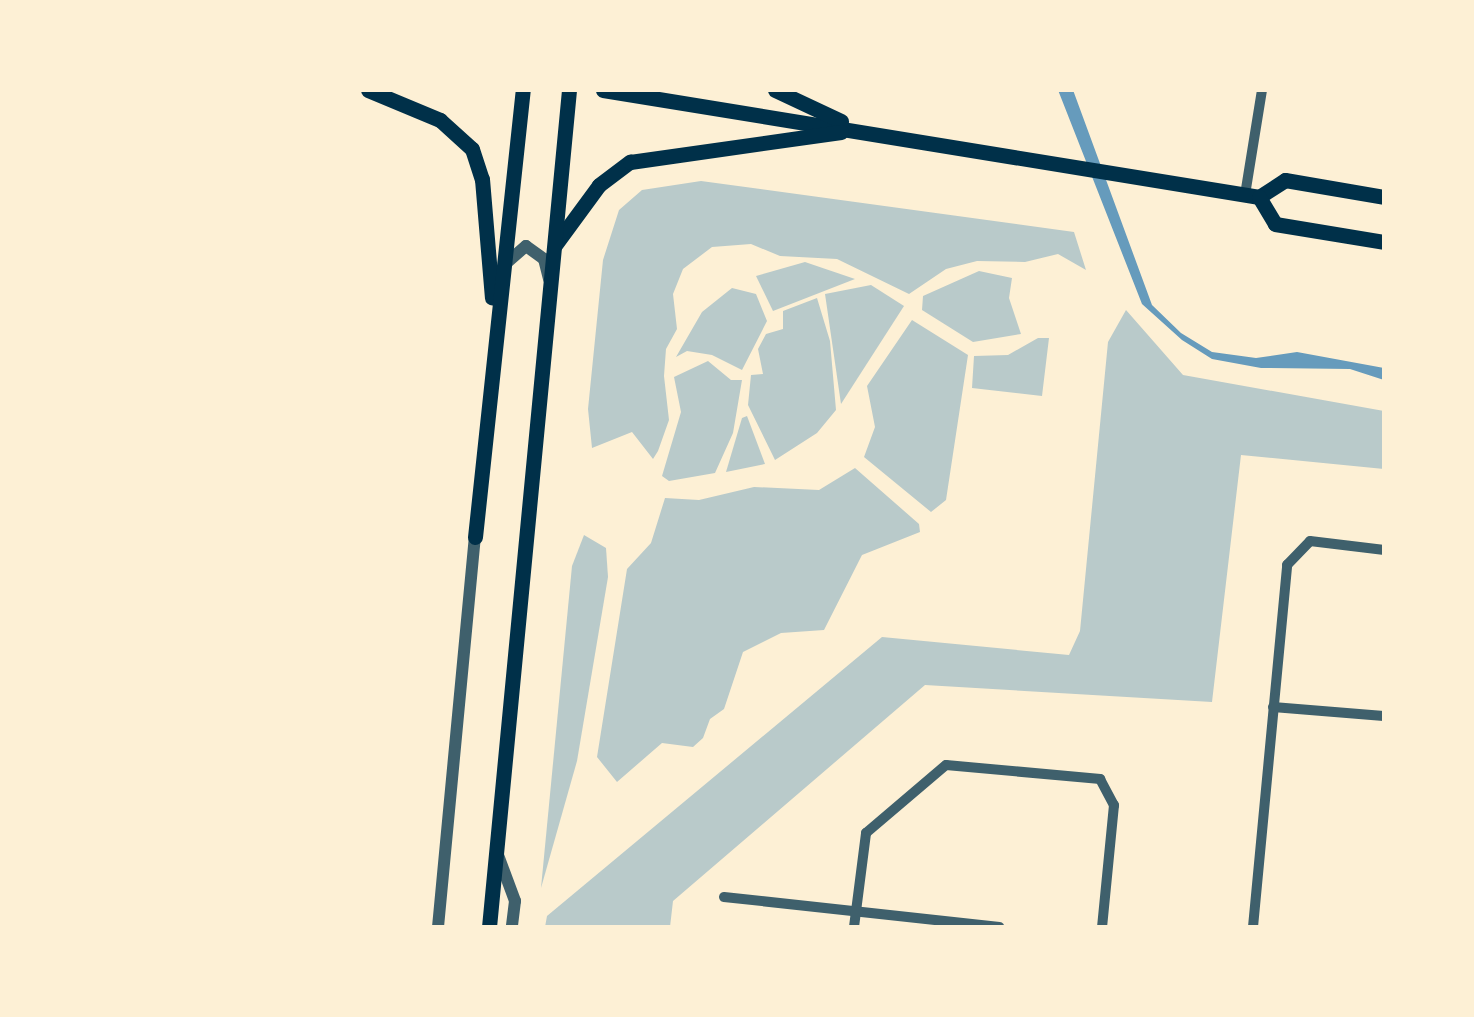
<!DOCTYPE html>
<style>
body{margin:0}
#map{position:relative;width:1474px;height:1017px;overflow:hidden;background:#fdf0d5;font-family:"PT Serif",serif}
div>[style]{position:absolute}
.green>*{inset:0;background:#b9caca}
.water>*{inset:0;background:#669bbc}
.minor>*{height:10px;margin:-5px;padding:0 5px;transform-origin:5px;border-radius:5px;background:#3f606c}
.tertiary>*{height:12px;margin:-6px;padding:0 6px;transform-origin:6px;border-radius:6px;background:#3f606c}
.secondary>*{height:15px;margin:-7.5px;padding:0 7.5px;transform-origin:7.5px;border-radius:7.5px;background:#003049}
span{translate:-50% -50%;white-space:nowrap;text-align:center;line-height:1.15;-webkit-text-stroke:8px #fdf0d5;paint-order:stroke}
.frame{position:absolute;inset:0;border:92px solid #fdf0d5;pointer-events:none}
</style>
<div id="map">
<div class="green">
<div style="clip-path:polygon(701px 181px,1074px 232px,1086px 270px,1058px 254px,1025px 262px,977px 261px,946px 269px,909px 294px,837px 259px,780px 256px,751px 244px,712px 247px,683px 269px,673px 294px,677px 329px,666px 349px,664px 376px,669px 420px,658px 451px,653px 459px,632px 432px,592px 448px,588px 409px,603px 260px,619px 210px,642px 190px)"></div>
<div style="clip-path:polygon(805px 262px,855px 279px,773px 311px,756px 276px)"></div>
<div style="clip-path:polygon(979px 271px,1012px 278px,1009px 298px,1021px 334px,973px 342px,922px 310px,923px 296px)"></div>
<div style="clip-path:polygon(871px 285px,904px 306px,841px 404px,825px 294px)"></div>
<div style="clip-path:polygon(732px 288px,756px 294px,767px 321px,742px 370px,712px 355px,687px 351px,676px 357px,702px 312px)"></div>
<div style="clip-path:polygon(817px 298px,830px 341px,836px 410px,817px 433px,775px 460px,748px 405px,751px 375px,763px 374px,758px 349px,766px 334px,783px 329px,783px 311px)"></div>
<div style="clip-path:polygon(1126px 310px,1183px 375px,1384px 411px,1384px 469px,1241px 455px,1212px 702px,925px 685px,673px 901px,670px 927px,545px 927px,547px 916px,882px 637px,1069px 655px,1080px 631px,1108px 342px)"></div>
<div style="clip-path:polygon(912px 320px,968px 355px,946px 500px,931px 512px,864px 457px,875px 427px,867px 386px)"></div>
<div style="clip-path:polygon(1038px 338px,1049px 338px,1042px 396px,972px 388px,974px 356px,1008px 355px)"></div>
<div style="clip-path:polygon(708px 361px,731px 380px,742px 380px,733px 433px,715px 473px,669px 481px,662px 476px,681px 412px,674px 377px)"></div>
<div style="clip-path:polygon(747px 416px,765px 464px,726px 472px,742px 418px)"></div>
<div style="clip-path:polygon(855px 468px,919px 524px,920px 532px,862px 555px,824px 630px,781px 633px,743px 652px,724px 709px,710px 719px,703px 738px,693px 747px,662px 743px,617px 782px,597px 757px,627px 569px,651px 543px,665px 498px,699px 500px,754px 487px,819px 490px)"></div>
<div style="clip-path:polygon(584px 535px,606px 548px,608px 577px,577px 761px,541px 888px,572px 566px)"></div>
</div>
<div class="water">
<div style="clip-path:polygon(1058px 90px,1073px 90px,1152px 305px,1181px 333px,1212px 352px,1256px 358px,1297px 352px,1384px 368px,1384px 380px,1350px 369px,1261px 368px,1212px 359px,1182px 340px,1142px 304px)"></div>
</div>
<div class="minor">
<div style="left:1245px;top:195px;width:106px;rotate:-80.8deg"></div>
<div style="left:1273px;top:707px;width:111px;rotate:4.6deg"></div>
<div style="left:724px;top:897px;width:277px;rotate:6.2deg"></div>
<div style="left:854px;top:927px;width:95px;rotate:-82.7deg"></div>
<div style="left:866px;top:833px;width:105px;rotate:-40.4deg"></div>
<div style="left:946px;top:765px;width:155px;rotate:5.2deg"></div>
<div style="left:1100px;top:779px;width:30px;rotate:62deg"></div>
<div style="left:1114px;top:805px;width:123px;rotate:95.6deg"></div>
<div style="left:1253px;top:927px;width:364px;rotate:-84.6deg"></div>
<div style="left:1287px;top:565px;width:33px;rotate:-46deg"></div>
<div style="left:1310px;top:541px;width:75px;rotate:6.9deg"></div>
</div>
<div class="tertiary">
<div style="left:504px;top:265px;width:29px;rotate:-41deg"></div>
<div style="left:526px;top:246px;width:22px;rotate:36deg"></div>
<div style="left:544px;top:259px;width:21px;rotate:76deg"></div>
<div style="left:498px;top:855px;width:49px;rotate:69.7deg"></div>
<div style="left:515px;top:901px;width:26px;rotate:97deg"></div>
<div style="left:438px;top:927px;width:392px;rotate:-84.6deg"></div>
</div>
<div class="secondary">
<div style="left:368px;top:90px;width:78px;rotate:22.6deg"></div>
<div style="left:440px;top:120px;width:43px;rotate:42.2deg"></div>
<div style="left:472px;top:149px;width:32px;rotate:72deg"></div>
<div style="left:482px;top:179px;width:119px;rotate:85.2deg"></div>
<div style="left:603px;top:90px;width:665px;rotate:9.26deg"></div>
<div style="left:1259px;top:197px;width:31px;rotate:-33deg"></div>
<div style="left:1285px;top:180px;width:100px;rotate:9.7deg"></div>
<div style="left:775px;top:90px;width:73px;rotate:25.2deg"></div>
<div style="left:1259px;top:197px;width:31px;rotate:59deg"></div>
<div style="left:1275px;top:224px;width:110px;rotate:9.4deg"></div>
<div style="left:555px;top:245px;width:74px;rotate:-53.7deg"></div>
<div style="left:599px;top:185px;width:39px;rotate:-37deg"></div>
<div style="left:630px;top:162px;width:213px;rotate:-8.1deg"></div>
<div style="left:475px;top:537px;width:450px;rotate:-83.9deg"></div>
<div style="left:489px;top:927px;width:841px;rotate:-84.54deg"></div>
</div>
<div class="frame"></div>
</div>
